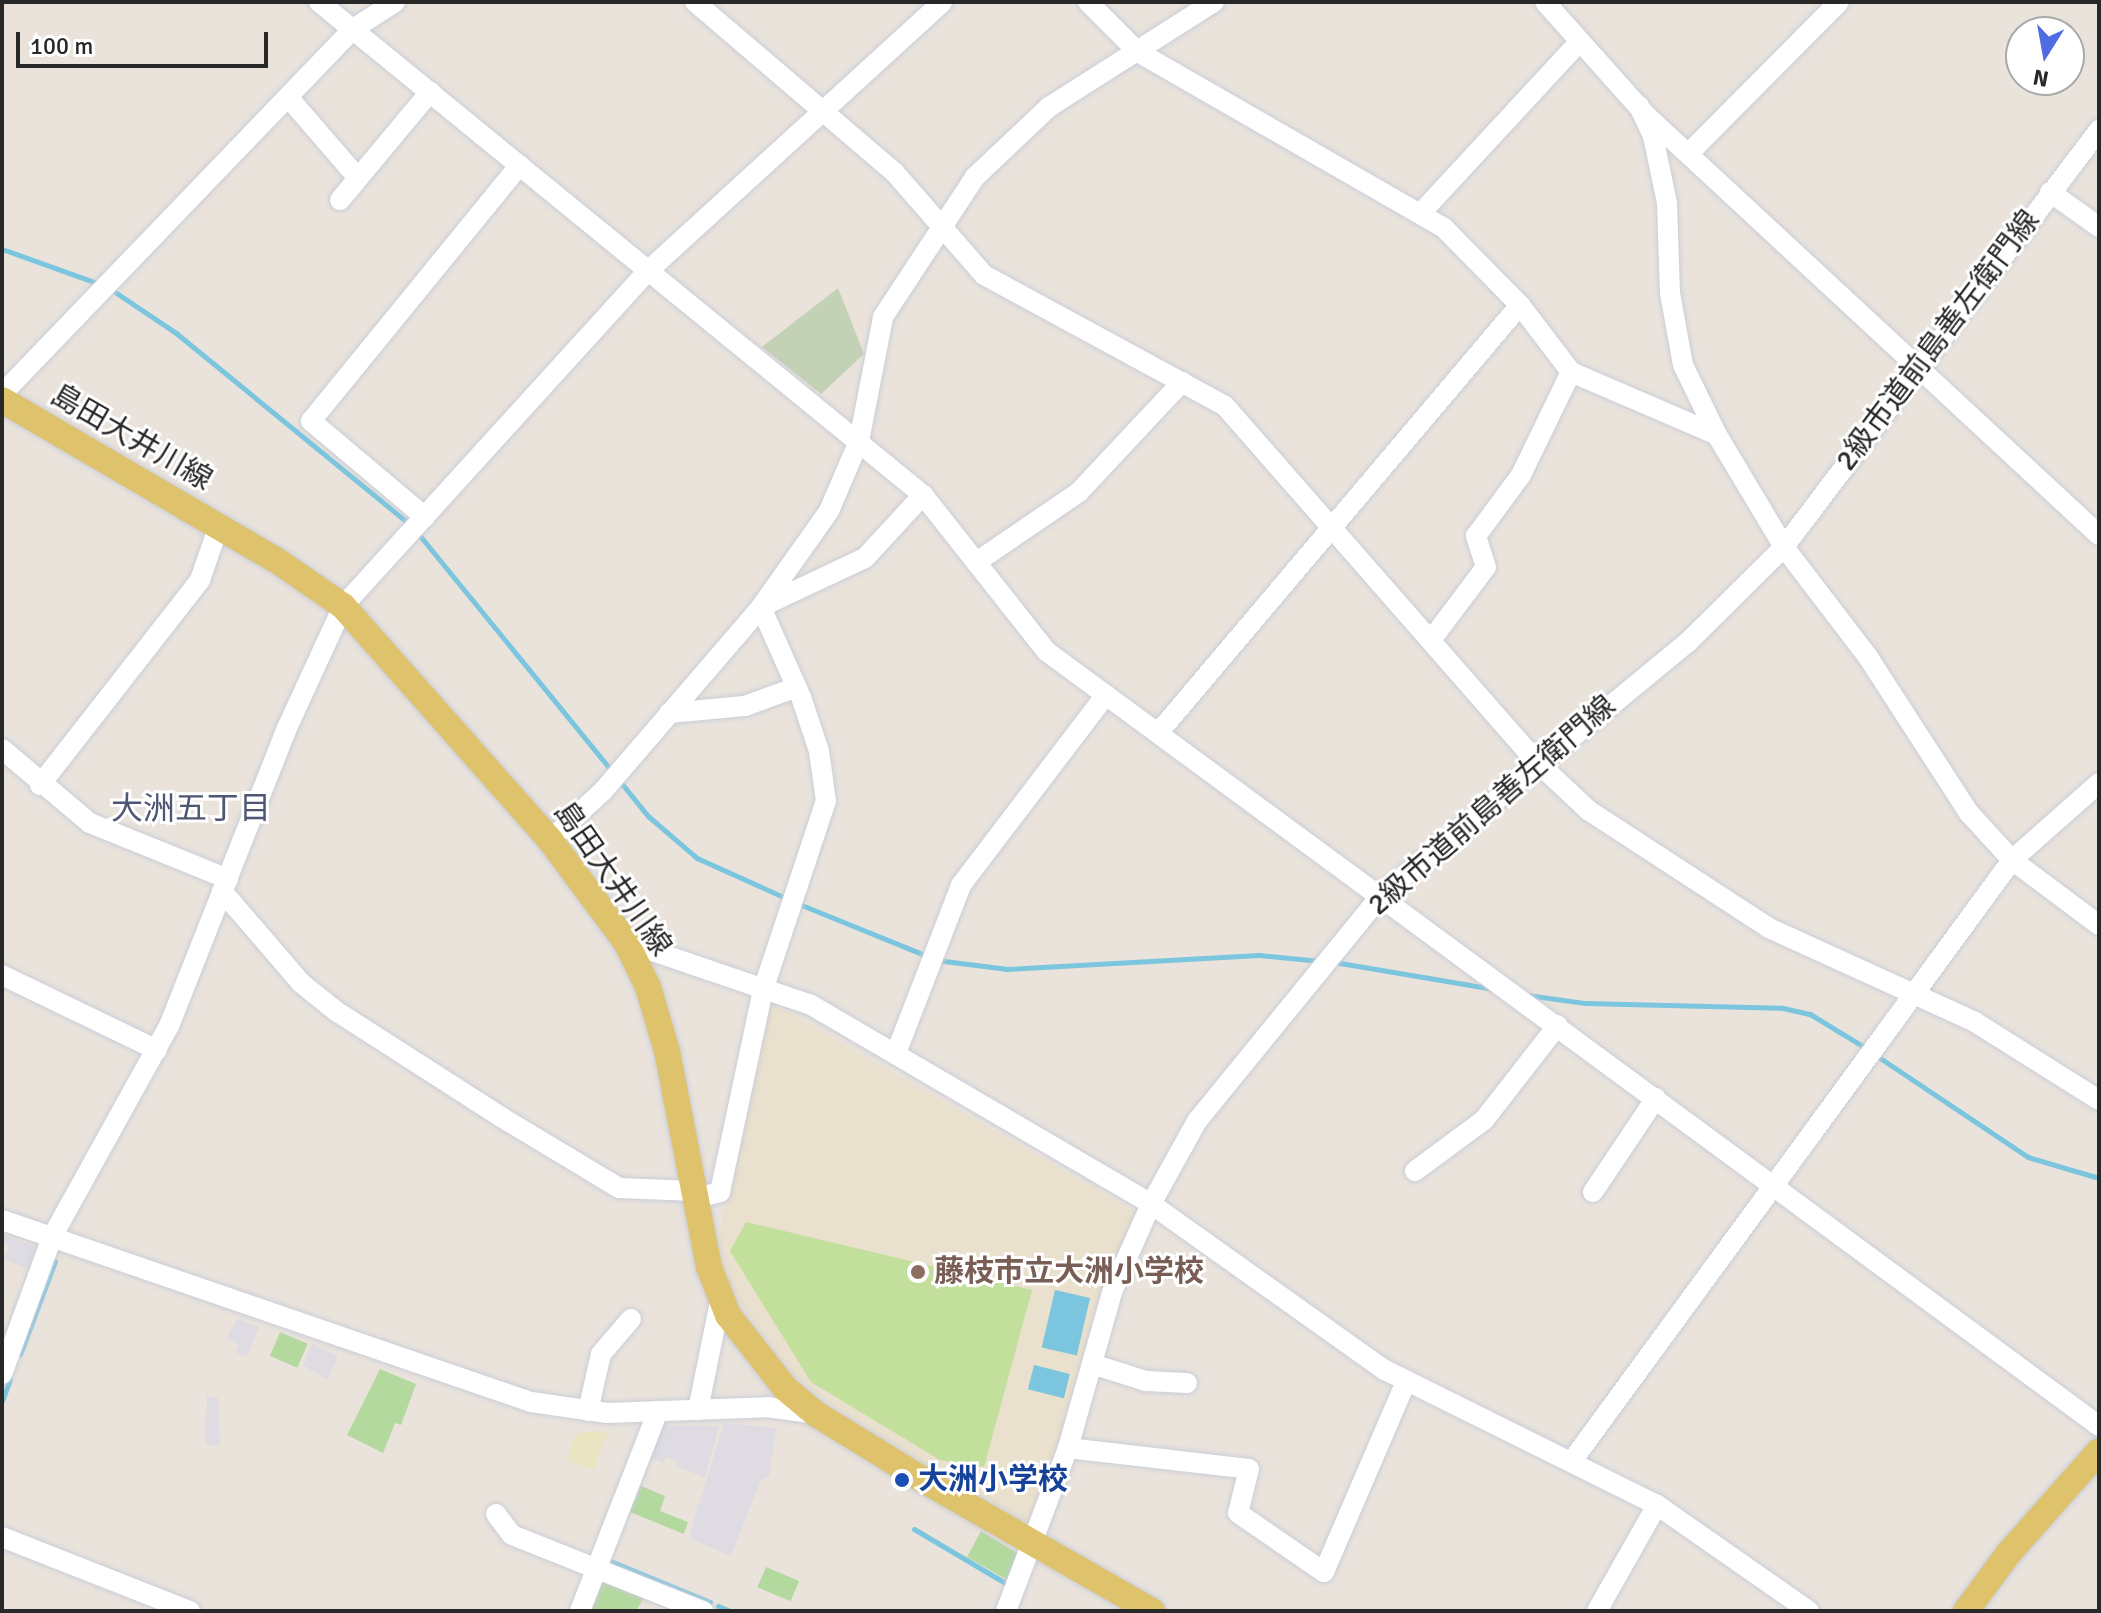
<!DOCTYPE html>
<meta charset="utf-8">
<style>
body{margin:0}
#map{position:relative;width:2101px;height:1613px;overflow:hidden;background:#e9e3dc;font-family:Signika,"Noto Sans JP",sans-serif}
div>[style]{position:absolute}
.industrial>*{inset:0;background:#dedce2}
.education>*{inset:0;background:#e9e0cd}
.green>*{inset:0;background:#b3d99f;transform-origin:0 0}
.sand>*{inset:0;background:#eae4c2}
.cemetery>*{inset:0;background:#c3d1b5}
.pitch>*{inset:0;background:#c3df9c}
.water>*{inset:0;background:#7bc5de;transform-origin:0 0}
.stream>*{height:5px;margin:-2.5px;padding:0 2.5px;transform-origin:2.5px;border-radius:2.5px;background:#7bc5de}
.roads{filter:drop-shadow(0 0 2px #cacdd8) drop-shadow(0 0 2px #cacdd8)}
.minor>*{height:20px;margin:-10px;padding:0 10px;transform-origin:10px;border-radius:10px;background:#fff}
.major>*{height:26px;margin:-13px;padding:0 13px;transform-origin:13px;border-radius:13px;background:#dec36c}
.dots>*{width:22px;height:22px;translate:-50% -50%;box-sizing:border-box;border:4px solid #fff;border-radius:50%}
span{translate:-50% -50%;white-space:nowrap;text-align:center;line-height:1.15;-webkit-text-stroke:6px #fff;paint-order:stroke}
.street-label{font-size:30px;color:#282828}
.education-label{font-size:30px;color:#785e54;font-weight:700}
.left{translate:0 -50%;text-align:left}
.transit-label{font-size:30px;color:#164399;font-weight:700}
.neighbourhood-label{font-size:32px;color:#4f5673}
.frame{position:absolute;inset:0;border:4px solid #282828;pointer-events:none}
.north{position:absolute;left:2005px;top:16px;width:80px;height:80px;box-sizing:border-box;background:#fff;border:2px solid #a9a9a9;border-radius:50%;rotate:191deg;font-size:22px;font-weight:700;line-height:32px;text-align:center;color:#282828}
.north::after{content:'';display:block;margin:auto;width:28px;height:36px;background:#506ce2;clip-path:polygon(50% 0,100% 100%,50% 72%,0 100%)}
.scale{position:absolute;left:16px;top:32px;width:252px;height:36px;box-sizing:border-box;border:4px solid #282828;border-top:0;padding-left:10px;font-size:24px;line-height:28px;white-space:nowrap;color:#282828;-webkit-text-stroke:6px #fff;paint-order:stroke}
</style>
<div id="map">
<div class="industrial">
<div style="clip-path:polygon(2px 1235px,36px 1247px,28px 1269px,4px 1259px,9px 1246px,2px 1243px)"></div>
<div style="clip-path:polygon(237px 1319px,259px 1327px,247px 1357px,235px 1352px,238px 1345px,227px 1338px)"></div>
<div style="clip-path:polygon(312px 1344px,338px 1356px,327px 1380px,303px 1365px)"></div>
<div style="clip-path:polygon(207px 1396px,218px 1398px,220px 1446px,205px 1444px)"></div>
<div style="clip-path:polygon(724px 1423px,776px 1428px,769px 1476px,761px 1480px,731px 1556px,693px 1540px,690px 1533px)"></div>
<div style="clip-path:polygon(658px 1426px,719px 1426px,705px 1477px,676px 1467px,677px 1461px,666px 1457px,664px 1463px,649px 1457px)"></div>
</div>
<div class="education">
<div style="clip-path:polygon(766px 1000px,1136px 1212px,1115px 1257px,1063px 1435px,1026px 1526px,855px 1423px,794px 1377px,728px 1286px,717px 1244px)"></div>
</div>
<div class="green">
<div style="left:280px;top:1332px;width:30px;height:26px;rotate:23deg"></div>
<div style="clip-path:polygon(380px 1369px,416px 1384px,401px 1425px,395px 1423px,383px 1453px,347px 1435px)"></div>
<div style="clip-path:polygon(641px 1486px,665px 1496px,660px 1511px,688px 1522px,684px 1534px,630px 1512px)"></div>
<div style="clip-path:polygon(981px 1531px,1019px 1554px,1009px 1581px,967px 1557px)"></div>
<div style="left:766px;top:1567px;width:36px;height:22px;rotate:23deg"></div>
<div style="clip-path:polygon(604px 1576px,645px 1596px,636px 1611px,591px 1611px)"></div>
</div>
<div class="sand">
<div style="clip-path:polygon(582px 1432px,608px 1432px,594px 1470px,566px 1461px,575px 1435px)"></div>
</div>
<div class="cemetery">
<div style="clip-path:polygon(838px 288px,864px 354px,821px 394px,762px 347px)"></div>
</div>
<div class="pitch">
<div style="clip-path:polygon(746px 1222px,1032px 1290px,984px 1467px,940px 1460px,811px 1382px,730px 1251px)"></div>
</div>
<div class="water">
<div style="left:1055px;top:1290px;width:36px;height:59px;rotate:13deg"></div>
<div style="left:1034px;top:1365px;width:37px;height:25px;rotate:14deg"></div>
</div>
<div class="stream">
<div style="left:2px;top:249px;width:104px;rotate:19.7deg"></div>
<div style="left:109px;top:288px;width:81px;rotate:33.9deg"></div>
<div style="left:176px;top:333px;width:301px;rotate:39.3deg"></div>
<div style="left:416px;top:531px;width:310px;rotate:50.8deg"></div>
<div style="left:618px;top:779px;width:48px;rotate:51deg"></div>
<div style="left:648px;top:816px;width:65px;rotate:40.6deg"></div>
<div style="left:697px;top:858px;width:102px;rotate:24.3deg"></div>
<div style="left:799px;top:904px;width:138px;rotate:22.1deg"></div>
<div style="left:936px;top:960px;width:72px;rotate:7.2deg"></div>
<div style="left:1007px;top:969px;width:252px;rotate:-3.2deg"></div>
<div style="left:1259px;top:955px;width:61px;rotate:5.6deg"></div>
<div style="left:1334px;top:962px;width:162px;rotate:9.6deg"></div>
<div style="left:1527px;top:995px;width:59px;rotate:7.9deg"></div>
<div style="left:1585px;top:1003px;width:198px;rotate:1.4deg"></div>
<div style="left:1783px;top:1008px;width:28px;rotate:13deg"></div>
<div style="left:1810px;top:1014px;width:66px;rotate:31.3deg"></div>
<div style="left:1874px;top:1054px;width:185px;rotate:33.8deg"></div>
<div style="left:2028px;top:1157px;width:74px;rotate:16.5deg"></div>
<div style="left:20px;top:1354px;width:99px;rotate:-69.4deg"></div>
<div style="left:2px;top:1401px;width:23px;rotate:-70deg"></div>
<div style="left:914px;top:1529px;width:108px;rotate:30.6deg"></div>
<div style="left:610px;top:1561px;width:108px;rotate:22.3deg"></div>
<div style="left:718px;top:1606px;width:13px;rotate:23deg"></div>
</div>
<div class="roads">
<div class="minor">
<div style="left:319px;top:2px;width:780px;rotate:39.22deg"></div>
<div style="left:923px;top:495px;width:199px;rotate:51.7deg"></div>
<div style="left:1046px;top:651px;width:1307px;rotate:36.35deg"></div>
<div style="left:695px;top:2px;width:263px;rotate:40.5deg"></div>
<div style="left:895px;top:173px;width:135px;rotate:48.9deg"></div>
<div style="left:984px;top:275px;width:274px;rotate:28.5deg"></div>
<div style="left:1225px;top:406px;width:475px;rotate:48.8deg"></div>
<div style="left:1538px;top:763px;width:69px;rotate:43.2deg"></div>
<div style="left:1588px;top:810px;width:216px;rotate:33.1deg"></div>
<div style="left:1769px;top:928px;width:226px;rotate:24.5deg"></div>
<div style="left:1975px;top:1022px;width:146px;rotate:32.2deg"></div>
<div style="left:1088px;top:2px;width:71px;rotate:45deg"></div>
<div style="left:1138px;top:52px;width:353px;rotate:29.9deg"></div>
<div style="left:1444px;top:228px;width:108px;rotate:45.4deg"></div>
<div style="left:1520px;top:305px;width:84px;rotate:52.7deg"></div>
<div style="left:1571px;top:372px;width:159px;rotate:23.3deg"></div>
<div style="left:1545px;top:2px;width:154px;rotate:48.2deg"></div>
<div style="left:1648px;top:117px;width:615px;rotate:42.83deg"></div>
<div style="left:288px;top:97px;width:107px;rotate:49.2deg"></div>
<div style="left:1639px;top:106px;width:33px;rotate:65deg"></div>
<div style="left:1653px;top:136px;width:68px;rotate:78.2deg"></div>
<div style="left:1667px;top:203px;width:90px;rotate:88.1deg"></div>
<div style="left:1670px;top:293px;width:73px;rotate:79.8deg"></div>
<div style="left:1683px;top:365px;width:78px;rotate:64.1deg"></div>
<div style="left:1717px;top:435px;width:131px;rotate:59.1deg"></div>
<div style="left:1784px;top:547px;width:138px;rotate:52.6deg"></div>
<div style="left:1868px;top:657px;width:186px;rotate:57.1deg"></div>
<div style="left:1969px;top:813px;width:64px;rotate:47.5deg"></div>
<div style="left:2012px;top:860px;width:109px;rotate:36.8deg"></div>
<div style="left:1690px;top:152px;width:211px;rotate:-45.2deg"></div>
<div style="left:2050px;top:192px;width:60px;rotate:35.5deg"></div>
<div style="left:340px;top:200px;width:141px;rotate:-50.2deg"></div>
<div style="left:1420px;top:214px;width:234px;rotate:-47.2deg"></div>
<div style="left:2px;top:394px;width:506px;rotate:-46.12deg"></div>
<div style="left:353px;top:29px;width:50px;rotate:-32.7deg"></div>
<div style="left:425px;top:517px;width:149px;rotate:-139.9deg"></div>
<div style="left:311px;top:421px;width:330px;rotate:-50.8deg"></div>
<div style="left:978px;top:561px;width:122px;rotate:-34.3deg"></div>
<div style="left:1079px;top:492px;width:151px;rotate:-46.9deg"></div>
<div style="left:765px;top:605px;width:110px;rotate:-25.2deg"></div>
<div style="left:865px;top:558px;width:86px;rotate:-47.4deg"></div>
<div style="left:1431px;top:640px;width:91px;rotate:-53deg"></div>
<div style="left:1486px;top:567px;width:33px;rotate:-108deg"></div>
<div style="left:1476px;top:536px;width:76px;rotate:-53.6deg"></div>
<div style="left:1521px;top:475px;width:114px;rotate:-64.1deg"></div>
<div style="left:669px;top:713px;width:76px;rotate:-5.3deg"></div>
<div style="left:745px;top:706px;width:55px;rotate:-20.1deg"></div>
<div style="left:1159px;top:732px;width:559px;rotate:-49.79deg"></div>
<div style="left:2px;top:749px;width:115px;rotate:40.1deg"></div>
<div style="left:90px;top:823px;width:149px;rotate:22.1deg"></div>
<div style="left:40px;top:785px;width:260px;rotate:-52deg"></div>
<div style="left:200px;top:580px;width:58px;rotate:-70.9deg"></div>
<div style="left:550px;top:840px;width:72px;rotate:-42.8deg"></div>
<div style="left:603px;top:791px;width:243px;rotate:-49.3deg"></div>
<div style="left:761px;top:607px;width:118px;rotate:-54.7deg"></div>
<div style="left:829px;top:511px;width:76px;rotate:-66.8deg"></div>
<div style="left:859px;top:441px;width:126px;rotate:-79deg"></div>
<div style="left:883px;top:317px;width:168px;rotate:-56.7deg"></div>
<div style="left:975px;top:177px;width:102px;rotate:-43.4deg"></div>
<div style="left:1049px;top:107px;width:196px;rotate:-32.5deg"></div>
<div style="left:222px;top:891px;width:121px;rotate:49.3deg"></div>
<div style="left:301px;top:983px;width:45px;rotate:38.7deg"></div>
<div style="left:336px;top:1011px;width:196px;rotate:32.7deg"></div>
<div style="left:501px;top:1117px;width:138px;rotate:31deg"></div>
<div style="left:619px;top:1188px;width:76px;rotate:2.3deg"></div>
<div style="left:626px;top:942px;width:195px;rotate:18.8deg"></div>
<div style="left:811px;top:1005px;width:394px;rotate:30.3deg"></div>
<div style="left:1151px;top:1204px;width:287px;rotate:35.4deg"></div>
<div style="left:1385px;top:1370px;width:304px;rotate:26.4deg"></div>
<div style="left:1657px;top:1505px;width:185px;rotate:34.9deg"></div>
<div style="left:2px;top:975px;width:172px;rotate:25.8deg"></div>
<div style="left:896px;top:1053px;width:180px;rotate:-68.8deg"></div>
<div style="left:961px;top:885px;width:239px;rotate:-52.7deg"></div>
<div style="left:1415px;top:1171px;width:86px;rotate:-36.5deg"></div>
<div style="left:1484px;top:1120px;width:120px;rotate:-52.1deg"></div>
<div style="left:1593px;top:1192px;width:113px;rotate:-56.2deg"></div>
<div style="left:696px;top:1198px;width:25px;rotate:-14deg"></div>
<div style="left:720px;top:1192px;width:207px;rotate:-78deg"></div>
<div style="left:763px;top:990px;width:199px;rotate:-71.6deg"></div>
<div style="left:826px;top:801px;width:50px;rotate:-98deg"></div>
<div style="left:819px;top:751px;width:57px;rotate:-108.4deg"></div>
<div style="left:801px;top:697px;width:98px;rotate:-114deg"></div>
<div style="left:2px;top:1220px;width:559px;rotate:18.99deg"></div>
<div style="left:531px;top:1402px;width:77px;rotate:8.2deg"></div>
<div style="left:607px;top:1413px;width:160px;rotate:-2.1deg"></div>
<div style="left:767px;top:1407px;width:49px;rotate:8.1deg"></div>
<div style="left:1092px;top:1364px;width:57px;rotate:17.5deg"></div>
<div style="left:1146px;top:1381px;width:41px;rotate:2.8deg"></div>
<div style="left:2px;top:1374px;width:146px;rotate:-69.9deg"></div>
<div style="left:52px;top:1237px;width:241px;rotate:-61deg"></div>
<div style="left:169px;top:1026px;width:321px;rotate:-68.4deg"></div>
<div style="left:287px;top:728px;width:134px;rotate:-65.3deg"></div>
<div style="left:343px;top:606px;width:454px;rotate:-47.7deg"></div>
<div style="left:649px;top:270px;width:397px;rotate:-42.4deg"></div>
<div style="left:698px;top:1410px;width:115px;rotate:-78.5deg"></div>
<div style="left:588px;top:1411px;width:58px;rotate:-77.2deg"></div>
<div style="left:601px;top:1354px;width:46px;rotate:-49.4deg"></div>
<div style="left:1068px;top:1448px;width:182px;rotate:6.6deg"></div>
<div style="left:1249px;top:1469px;width:45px;rotate:104deg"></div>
<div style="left:1238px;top:1513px;width:104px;rotate:34.5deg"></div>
<div style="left:1324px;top:1572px;width:207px;rotate:-66.7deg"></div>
<div style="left:1572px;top:1461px;width:745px;rotate:-53.79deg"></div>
<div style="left:2012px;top:860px;width:116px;rotate:-41.5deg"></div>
<div style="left:496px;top:1514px;width:26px;rotate:53deg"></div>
<div style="left:512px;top:1535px;width:206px;rotate:21.7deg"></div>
<div style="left:2px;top:1537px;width:202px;rotate:21.5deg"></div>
<div style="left:580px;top:1611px;width:215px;rotate:-68.7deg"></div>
<div style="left:1006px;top:1611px;width:174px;rotate:-69.2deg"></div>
<div style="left:1068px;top:1448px;width:162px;rotate:-74.2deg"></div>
<div style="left:1112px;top:1292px;width:96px;rotate:-66.1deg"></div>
<div style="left:1151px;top:1204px;width:95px;rotate:-61deg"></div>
<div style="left:1197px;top:1121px;width:291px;rotate:-50.8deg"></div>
<div style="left:1381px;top:895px;width:398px;rotate:-39.5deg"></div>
<div style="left:1688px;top:642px;width:135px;rotate:-44.7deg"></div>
<div style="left:1784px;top:547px;width:523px;rotate:-52.93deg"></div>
<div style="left:1597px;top:1611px;width:122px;rotate:-60.5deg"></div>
</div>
<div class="major">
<div style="left:2px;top:400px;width:317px;rotate:30.3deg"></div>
<div style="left:276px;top:560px;width:81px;rotate:34.5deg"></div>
<div style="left:343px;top:606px;width:312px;rotate:48.5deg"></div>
<div style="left:550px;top:840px;width:127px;rotate:53.3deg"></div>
<div style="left:626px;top:942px;width:50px;rotate:63.9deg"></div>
<div style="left:648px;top:987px;width:67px;rotate:73.5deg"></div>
<div style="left:667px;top:1051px;width:220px;rotate:79deg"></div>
<div style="left:709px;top:1267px;width:52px;rotate:68.4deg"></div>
<div style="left:728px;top:1315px;width:93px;rotate:52deg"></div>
<div style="left:785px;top:1388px;width:40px;rotate:40deg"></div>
<div style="left:816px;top:1414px;width:128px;rotate:31.6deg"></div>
<div style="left:925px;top:1481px;width:262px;rotate:29.8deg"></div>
<div style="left:1966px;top:1611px;width:71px;rotate:-53.6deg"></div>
<div style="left:2008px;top:1554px;width:137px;rotate:-48.5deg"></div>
</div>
</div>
<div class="dots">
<div style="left:918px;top:1272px;background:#8d6e63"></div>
<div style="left:902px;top:1480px;background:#1a4fb4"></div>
</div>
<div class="street-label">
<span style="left:1938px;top:341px;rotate:-53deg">2級市道前島善左衛門線</span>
<span style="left:131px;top:438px;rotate:30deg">島田大井川線</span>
<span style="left:1492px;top:806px;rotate:-41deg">2級市道前島善左衛門線</span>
<span style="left:612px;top:879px;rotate:55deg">島田大井川線</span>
</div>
<div class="education-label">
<span class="left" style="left:934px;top:1272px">藤枝市立大洲小学校</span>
</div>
<div class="transit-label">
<span class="left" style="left:918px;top:1480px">大洲小学校</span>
</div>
<div class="neighbourhood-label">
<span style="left:191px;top:809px">大洲五丁目</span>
</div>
<div class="frame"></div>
<div class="north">N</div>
<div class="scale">100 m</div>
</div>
